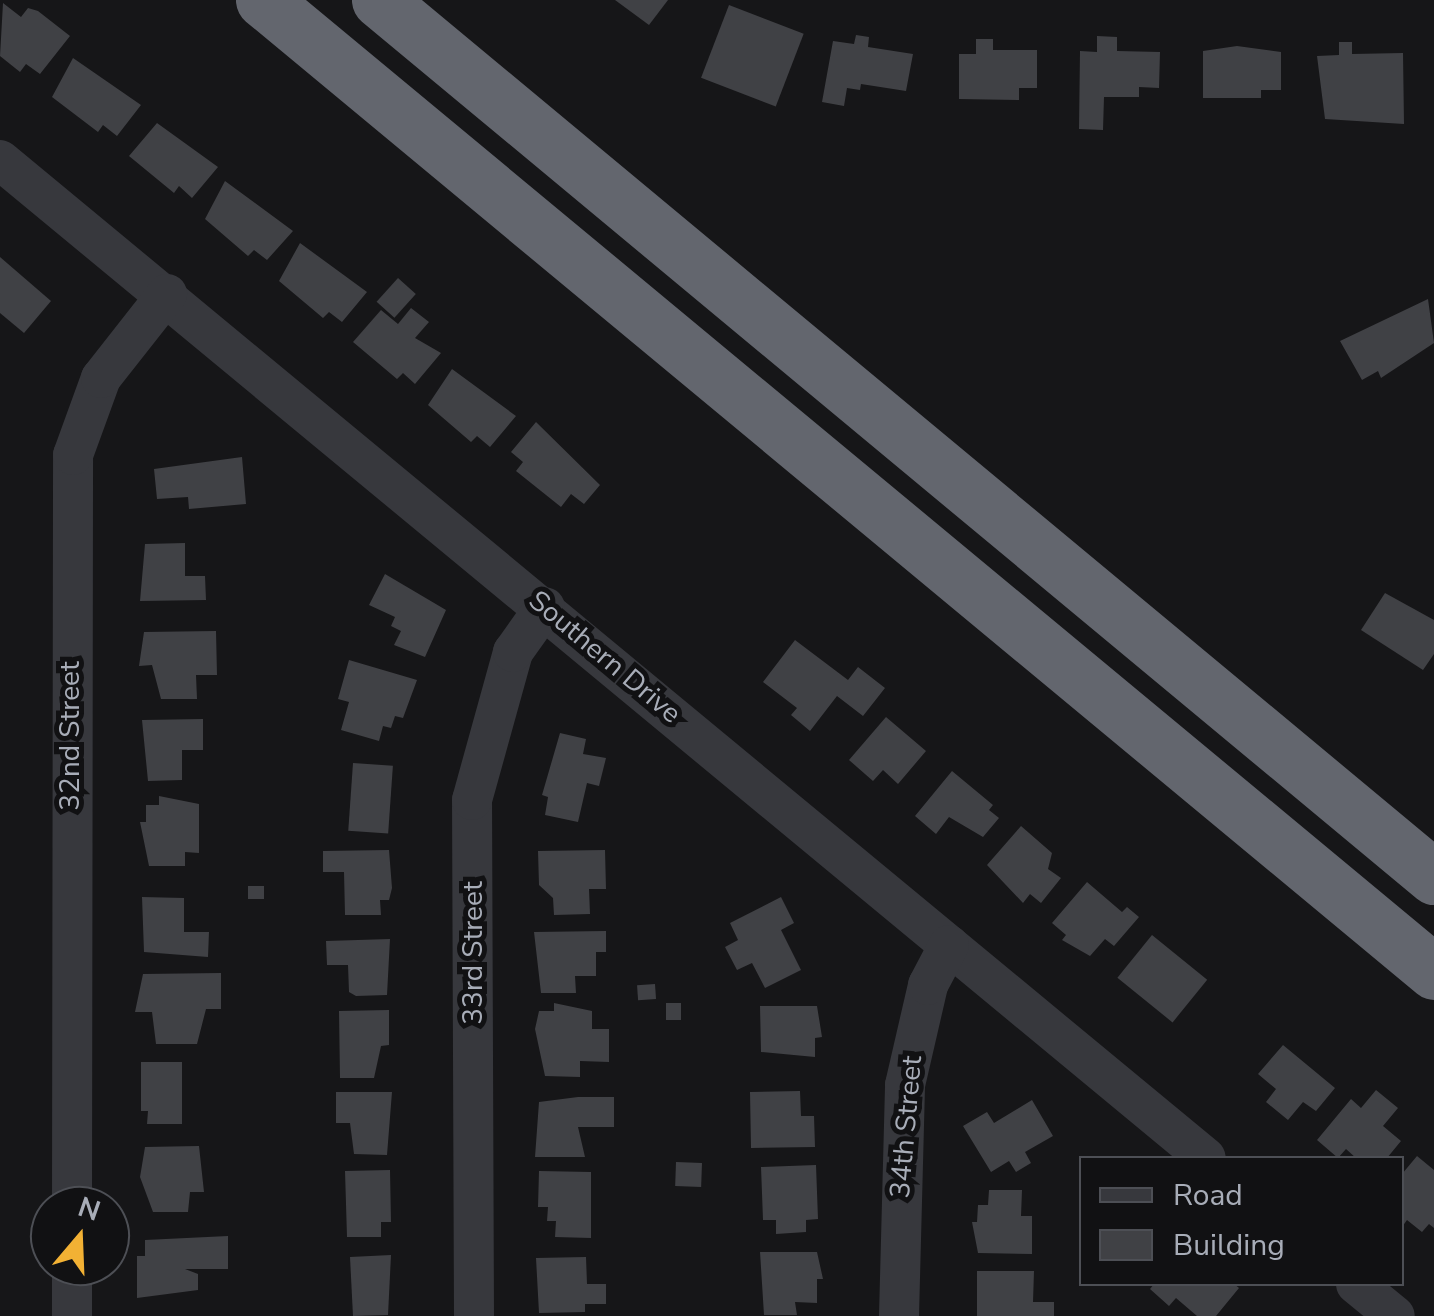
<!DOCTYPE html>
<style>
body{margin:0}
#map{position:relative;width:1434px;height:1316px;overflow:hidden;background:#161618;font-family:"Nunito Sans",sans-serif}
div>[style]{position:absolute}
.building>*{inset:0;background:#404145;transform-origin:0 0}
.street>*{height:40px;margin:-20px;padding:0 20px;transform-origin:20px;border-radius:20px;background:#37383d}
.highway>*{height:55px;margin:-27.5px;padding:0 27.5px;transform-origin:27.5px;border-radius:27.5px;background:#63666e}
span{translate:-50% -50%;white-space:nowrap;text-align:center;line-height:1.15;-webkit-text-stroke:10px #111113;paint-order:stroke}
.street-label{font-size:28px;color:#a8adb8}
.legend{position:absolute;left:1079px;top:1156px;width:325px;height:130px;box-sizing:border-box;background:#111113;border:2px solid #4d4f55;margin:0;padding:12px 18px;list-style:none;font-size:30px;color:#a8adb8}
.legend li{display:flex;align-items:center;gap:20px;height:50px}
.legend b{width:50px;border:2px solid #4d4f55}
.north{position:absolute;left:30px;top:1186px;width:100px;height:100px;box-sizing:border-box;background:#111113;border:2px solid #4d4f55;border-radius:50%;rotate:19deg;font-size:28px;font-weight:700;line-height:40px;text-align:center;color:#a8adb8}
.north::after{content:'';display:block;margin:auto;width:35px;height:45px;background:#f2b134;clip-path:polygon(50% 0,100% 100%,50% 72%,0 100%)}
</style>
<div id="map">
<div class="building">
<div style="clip-path:polygon(615px 0,668px 0,649px 25px)"></div>
<div style="clip-path:polygon(3px 3px,21px 17px,28px 8px,38px 11px,70px 36px,40px 74px,26px 64px,20px 72px,0 56px)"></div>
<div style="left:729px;top:5px;width:80px;height:78px;rotate:21deg"></div>
<div style="clip-path:polygon(856px 35px,869px 37px,868px 47px,913px 54px,906px 91px,861px 84px,860px 90px,847px 88px,844px 106px,822px 102px,833px 41px,854px 44px)"></div>
<div style="clip-path:polygon(1097px 36px,1117px 37px,1117px 51px,1160px 52px,1159px 88px,1139px 87px,1139px 97px,1104px 97px,1103px 130px,1079px 129px,1080px 51px,1097px 52px)"></div>
<div style="clip-path:polygon(976px 39px,993px 39px,993px 50px,1037px 50px,1037px 88px,1019px 88px,1019px 100px,959px 99px,959px 54px,976px 54px)"></div>
<div style="clip-path:polygon(1339px 42px,1352px 42px,1352px 54px,1403px 53px,1404px 124px,1325px 119px,1317px 56px,1339px 55px)"></div>
<div style="clip-path:polygon(1237px 46px,1281px 52px,1281px 90px,1261px 90px,1261px 98px,1203px 98px,1203px 51px)"></div>
<div style="clip-path:polygon(73px 58px,141px 105px,117px 136px,103px 125px,98px 132px,52px 97px)"></div>
<div style="clip-path:polygon(157px 123px,218px 167px,192px 198px,179px 186px,174px 193px,129px 156px)"></div>
<div style="clip-path:polygon(225px 181px,293px 231px,267px 260px,254px 250px,248px 256px,205px 219px)"></div>
<div style="clip-path:polygon(300px 243px,367px 292px,342px 322px,329px 312px,323px 318px,279px 281px)"></div>
<div style="clip-path:polygon(0 257px,51px 301px,24px 333px,0 313px)"></div>
<div style="left:398px;top:278px;width:24px;height:32px;rotate:42deg"></div>
<div style="clip-path:polygon(1428px 299px,1434px 343px,1381px 378px,1378px 371px,1362px 380px,1340px 341px)"></div>
<div style="clip-path:polygon(411px 308px,429px 322px,415px 338px,441px 353px,415px 384px,403px 373px,397px 379px,353px 342px,381px 310px,398px 324px)"></div>
<div style="clip-path:polygon(452px 369px,516px 416px,490px 447px,477px 436px,471px 442px,428px 405px)"></div>
<div style="clip-path:polygon(536px 422px,600px 485px,584px 504px,571px 494px,561px 507px,516px 471px,523px 462px,511px 452px)"></div>
<div style="clip-path:polygon(242px 457px,246px 504px,189px 509px,188px 497px,157px 499px,154px 469px)"></div>
<div style="clip-path:polygon(185px 543px,185px 576px,205px 576px,206px 600px,140px 601px,145px 544px)"></div>
<div style="clip-path:polygon(385px 574px,446px 610px,425px 657px,394px 645px,401px 631px,391px 626px,395px 617px,369px 605px)"></div>
<div style="clip-path:polygon(1385px 593px,1434px 620px,1434px 654px,1423px 670px,1361px 630px)"></div>
<div style="clip-path:polygon(216px 631px,217px 675px,196px 675px,197px 699px,161px 699px,152px 665px,139px 666px,144px 632px)"></div>
<div style="clip-path:polygon(795px 640px,848px 680px,858px 667px,885px 688px,863px 716px,837px 696px,810px 731px,791px 715px,797px 708px,763px 682px)"></div>
<div style="clip-path:polygon(349px 660px,417px 680px,403px 718px,395px 716px,391px 728px,383px 726px,379px 741px,341px 730px,349px 702px,338px 699px)"></div>
<div style="clip-path:polygon(886px 717px,926px 751px,898px 784px,883px 770px,873px 781px,849px 760px)"></div>
<div style="clip-path:polygon(203px 719px,203px 750px,182px 750px,182px 780px,148px 781px,142px 720px)"></div>
<div style="clip-path:polygon(560px 733px,586px 739px,583px 754px,606px 758px,599px 786px,587px 783px,578px 822px,545px 815px,548px 797px,542px 795px)"></div>
<div style="left:353px;top:763px;width:40px;height:68px;rotate:4deg"></div>
<div style="clip-path:polygon(952px 771px,993px 805px,989px 810px,999px 818px,983px 837px,949px 817px,936px 834px,915px 816px)"></div>
<div style="clip-path:polygon(159px 796px,199px 804px,199px 853px,185px 852px,185px 866px,149px 866px,140px 822px,146px 822px,146px 805px,159px 805px)"></div>
<div style="clip-path:polygon(1021px 826px,1052px 853px,1048px 869px,1061px 878px,1041px 903px,1030px 894px,1023px 903px,987px 865px)"></div>
<div style="clip-path:polygon(389px 850px,392px 888px,389px 900px,380px 900px,381px 915px,345px 915px,344px 872px,323px 872px,323px 851px)"></div>
<div style="clip-path:polygon(605px 850px,606px 889px,589px 889px,590px 914px,554px 915px,553px 898px,539px 885px,538px 851px)"></div>
<div style="clip-path:polygon(1087px 882px,1122px 912px,1127px 907px,1139px 917px,1114px 946px,1105px 939px,1090px 956px,1062px 940px,1066px 935px,1052px 923px)"></div>
<div style="left:248px;top:886px;width:16px;height:13px"></div>
<div style="clip-path:polygon(142px 897px,184px 898px,184px 932px,209px 932px,208px 957px,144px 952px)"></div>
<div style="clip-path:polygon(781px 897px,794px 923px,781px 930px,801px 970px,765px 988px,752px 963px,737px 970px,725px 947px,738px 940px,730px 923px)"></div>
<div style="clip-path:polygon(606px 931px,606px 952px,596px 952px,596px 976px,575px 976px,576px 993px,541px 993px,534px 932px)"></div>
<div style="left:1152px;top:935px;width:71px;height:55px;rotate:39deg"></div>
<div style="clip-path:polygon(390px 939px,387px 995px,356px 996px,349px 992px,348px 965px,327px 965px,326px 941px)"></div>
<div style="clip-path:polygon(221px 973px,221px 1009px,206px 1009px,197px 1044px,156px 1044px,152px 1012px,135px 1012px,143px 974px)"></div>
<div style="left:655px;top:984px;width:15px;height:18px;rotate:86deg"></div>
<div style="clip-path:polygon(554px 1003px,592px 1011px,592px 1029px,609px 1029px,609px 1062px,580px 1061px,580px 1077px,545px 1076px,535px 1029px,539px 1011px,554px 1011px)"></div>
<div style="left:666px;top:1003px;width:15px;height:17px"></div>
<div style="clip-path:polygon(760px 1006px,817px 1006px,822px 1037px,815px 1038px,815px 1057px,761px 1052px)"></div>
<div style="clip-path:polygon(389px 1010px,389px 1045px,381px 1046px,374px 1078px,340px 1078px,339px 1011px)"></div>
<div style="clip-path:polygon(1283px 1045px,1335px 1088px,1316px 1111px,1303px 1102px,1288px 1120px,1266px 1102px,1276px 1089px,1258px 1074px)"></div>
<div style="clip-path:polygon(141px 1062px,182px 1062px,182px 1124px,147px 1124px,148px 1111px,141px 1111px)"></div>
<div style="clip-path:polygon(1376px 1090px,1398px 1108px,1383px 1126px,1401px 1141px,1387px 1158px,1356px 1158px,1346px 1149px,1338px 1158px,1317px 1140px,1351px 1099px,1361px 1108px)"></div>
<div style="clip-path:polygon(800px 1091px,801px 1116px,814px 1116px,815px 1147px,751px 1148px,750px 1092px)"></div>
<div style="clip-path:polygon(336px 1092px,392px 1092px,387px 1155px,354px 1154px,350px 1123px,336px 1123px)"></div>
<div style="clip-path:polygon(578px 1097px,614px 1097px,614px 1127px,578px 1127px,585px 1157px,535px 1157px,539px 1102px)"></div>
<div style="clip-path:polygon(1032px 1100px,1053px 1136px,1025px 1152px,1031px 1163px,1016px 1172px,1009px 1161px,991px 1172px,963px 1126px,987px 1112px,994px 1123px)"></div>
<div style="clip-path:polygon(199px 1146px,204px 1192px,190px 1192px,188px 1212px,153px 1212px,140px 1177px,145px 1147px)"></div>
<div style="clip-path:polygon(1417px 1156px,1434px 1170px,1434px 1228px,1429px 1224px,1422px 1232px,1407px 1220px,1402px 1227px,1402px 1174px)"></div>
<div style="left:676px;top:1162px;width:26px;height:24px;rotate:2deg"></div>
<div style="clip-path:polygon(816px 1165px,818px 1219px,806px 1220px,806px 1232px,776px 1234px,776px 1220px,763px 1220px,761px 1167px)"></div>
<div style="clip-path:polygon(390px 1170px,391px 1222px,381px 1222px,381px 1237px,347px 1237px,345px 1171px)"></div>
<div style="clip-path:polygon(539px 1171px,591px 1172px,591px 1238px,555px 1237px,556px 1221px,547px 1221px,548px 1207px,538px 1207px)"></div>
<div style="clip-path:polygon(989px 1190px,1022px 1190px,1021px 1216px,1032px 1216px,1032px 1254px,978px 1253px,972px 1222px,977px 1222px,978px 1205px,988px 1205px)"></div>
<div style="clip-path:polygon(228px 1236px,228px 1269px,185px 1269px,198px 1274px,198px 1290px,137px 1298px,137px 1256px,145px 1256px,145px 1240px)"></div>
<div style="clip-path:polygon(760px 1252px,817px 1252px,823px 1279px,817px 1279px,817px 1303px,795px 1302px,797px 1315px,764px 1315px)"></div>
<div style="clip-path:polygon(391px 1255px,388px 1315px,353px 1316px,350px 1257px)"></div>
<div style="clip-path:polygon(586px 1257px,587px 1284px,606px 1284px,606px 1304px,585px 1304px,585px 1312px,539px 1313px,536px 1258px)"></div>
<div style="clip-path:polygon(977px 1271px,1034px 1271px,1033px 1302px,1054px 1302px,1054px 1316px,977px 1316px)"></div>
<div style="clip-path:polygon(1154px 1284px,1234px 1284px,1239px 1288px,1216px 1316px,1197px 1316px,1176px 1298px,1169px 1306px,1150px 1289px)"></div>
</div>
<div class="street">
<div style="left:0;top:160px;width:1565px;rotate:39.61deg"></div>
<div style="left:72px;top:1206px;width:751px;rotate:-89.92deg"></div>
<div style="left:73px;top:455px;width:82px;rotate:-70deg"></div>
<div style="left:101px;top:378px;width:107px;rotate:-51.8deg"></div>
<div style="left:72px;top:1266px;width:50px;rotate:90deg"></div>
<div style="left:1356px;top:1284px;width:50px;rotate:39.4deg"></div>
<div style="left:474px;top:1316px;width:516px;rotate:-90.22deg"></div>
<div style="left:472px;top:800px;width:154px;rotate:-74.5deg"></div>
<div style="left:513px;top:652px;width:55px;rotate:-54.6deg"></div>
<div style="left:899px;top:1316px;width:231px;rotate:-88.5deg"></div>
<div style="left:905px;top:1085px;width:103px;rotate:-77deg"></div>
<div style="left:928px;top:985px;width:45px;rotate:-62.3deg"></div>
</div>
<div class="highway">
<div style="left:263px;top:0;width:1522px;rotate:39.69deg"></div>
<div style="left:379px;top:0;width:1372px;rotate:39.74deg"></div>
</div>
<div class="street-label">
<span style="left:605px;top:657px;rotate:40deg">Southern Drive</span>
<span style="left:70px;top:736px;rotate:-90deg">32nd Street</span>
<span style="left:473px;top:953px;rotate:-90deg">33rd Street</span>
<span style="left:906px;top:1127px;rotate:-85deg">34th Street</span>
</div>
<ul class="legend">
<li><b style="height:12px;background:#37383d"></b>Road</li>
<li><b style="height:28px;background:#404145"></b>Building</li>
</ul>
<div class="north">N</div>
</div>
